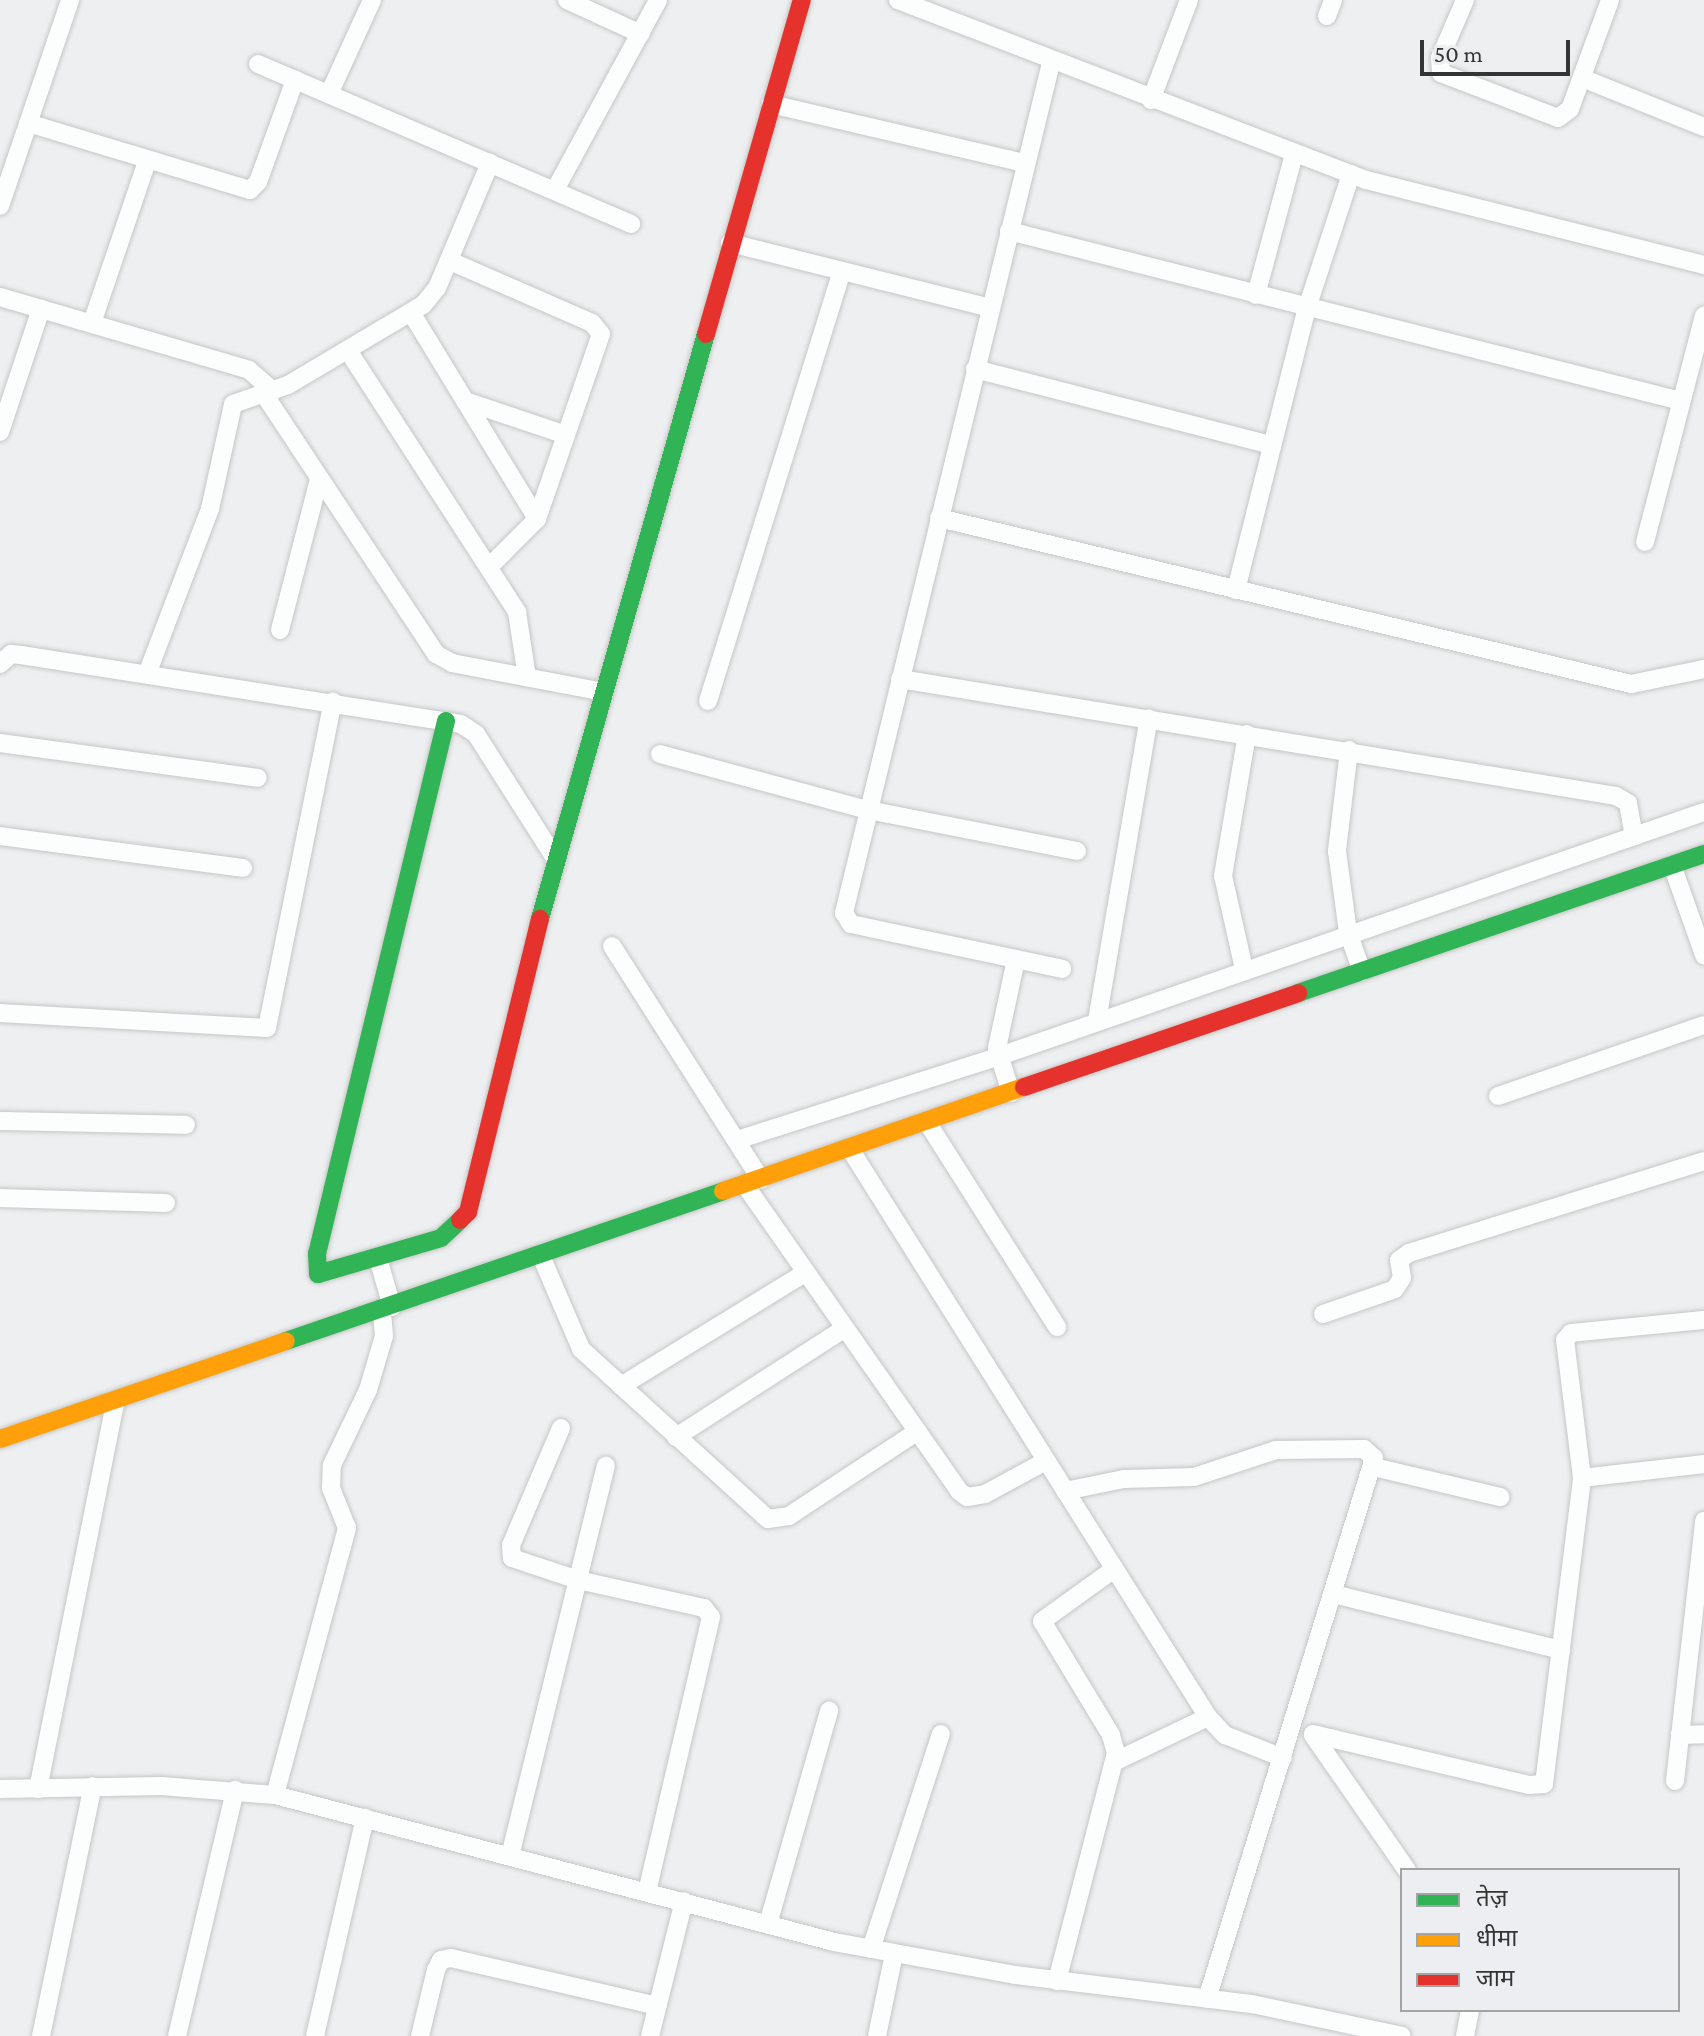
<!DOCTYPE html>
<meta charset="utf-8">
<style>
body{margin:0}
#map{position:relative;width:1704px;height:2036px;overflow:hidden;background:#eeeff0;font-family:"Crimson Pro","Noto Sans Devanagari",serif}
div>[style]{position:absolute}
.roads{filter:drop-shadow(0 0 2px #c6c6c7) drop-shadow(0 0 2px #c6c6c7)}
.street>*{height:18px;margin:-9px;padding:0 9px;transform-origin:9px;border-radius:9px;background:#fcfdfd}
.fast>*{height:18px;margin:-9px;padding:0 9px;transform-origin:9px;border-radius:9px;background:#30b455}
.slow>*{height:18px;margin:-9px;padding:0 9px;transform-origin:9px;border-radius:9px;background:#ff9f0a}
.jam>*{height:18px;margin:-9px;padding:0 9px;transform-origin:9px;border-radius:9px;background:#e5322d}
span{translate:-50% -50%;white-space:nowrap;text-align:center;line-height:1.15;-webkit-text-stroke:8px #edeef1;paint-order:stroke}
.legend{position:absolute;left:1400px;top:1868px;width:280px;height:144px;box-sizing:border-box;background:#edeef1;border:2px solid #a3a4a6;margin:0;padding:10px 14px;list-style:none;font-size:24px;color:#343435}
.legend li{display:flex;align-items:center;gap:16px;height:40px}
.legend b{width:40px;border:2px solid #a3a4a6}
.scale{position:absolute;left:1420px;top:40px;width:150px;height:36px;box-sizing:border-box;border:4px solid #343435;border-top:0;padding-left:10px;font-size:24px;line-height:28px;white-space:nowrap;color:#343435;-webkit-text-stroke:6px #edeef1;paint-order:stroke}
</style>
<div id="map">
<div class="roads">
<div class="street">
<div style="left:567px;top:0;width:81px;rotate:24.7deg"></div>
<div style="left:898px;top:0;width:501px;rotate:21.04deg"></div>
<div style="left:1366px;top:180px;width:349px;rotate:14.1deg"></div>
<div style="left:1465px;top:0;width:63px;rotate:113.3deg"></div>
<div style="left:1440px;top:58px;width:15px;rotate:86deg"></div>
<div style="left:1441px;top:73px;width:125px;rotate:21deg"></div>
<div style="left:1558px;top:118px;width:15px;rotate:-37deg"></div>
<div style="left:1570px;top:109px;width:116px;rotate:-69.8deg"></div>
<div style="left:1327px;top:16px;width:17px;rotate:-69deg"></div>
<div style="left:1051px;top:63px;width:875px;rotate:103.69deg"></div>
<div style="left:844px;top:913px;width:13px;rotate:58deg"></div>
<div style="left:851px;top:924px;width:216px;rotate:12deg"></div>
<div style="left:258px;top:64px;width:406px;rotate:23.2deg"></div>
<div style="left:1582px;top:78px;width:131px;rotate:21.9deg"></div>
<div style="left:329px;top:94px;width:103px;rotate:-65.4deg"></div>
<div style="left:1151px;top:100px;width:107px;rotate:-69.2deg"></div>
<div style="left:771px;top:104px;width:261px;rotate:13.1deg"></div>
<div style="left:28px;top:123px;width:232px;rotate:16.8deg"></div>
<div style="left:250px;top:190px;width:11px;rotate:-45deg"></div>
<div style="left:258px;top:182px;width:109px;rotate:-70.1deg"></div>
<div style="left:555px;top:190px;width:216px;rotate:-61.5deg"></div>
<div style="left:0;top:206px;width:218px;rotate:-71.2deg"></div>
<div style="left:1009px;top:231px;width:693px;rotate:14.2deg"></div>
<div style="left:730px;top:243px;width:268px;rotate:14deg"></div>
<div style="left:450px;top:261px;width:155px;rotate:23.6deg"></div>
<div style="left:592px;top:323px;width:14px;rotate:51deg"></div>
<div style="left:601px;top:334px;width:196px;rotate:109.1deg"></div>
<div style="left:537px;top:519px;width:68px;rotate:135deg"></div>
<div style="left:1256px;top:295px;width:146px;rotate:-74.9deg"></div>
<div style="left:0;top:297px;width:259px;rotate:16.3deg"></div>
<div style="left:249px;top:370px;width:32px;rotate:41deg"></div>
<div style="left:412px;top:314px;width:240px;rotate:58.6deg"></div>
<div style="left:92px;top:323px;width:171px;rotate:-71.2deg"></div>
<div style="left:349px;top:352px;width:310px;rotate:57.1deg"></div>
<div style="left:517px;top:612px;width:66px;rotate:81.3deg"></div>
<div style="left:975px;top:369px;width:307px;rotate:14.4deg"></div>
<div style="left:264px;top:394px;width:312px;rotate:56.5deg"></div>
<div style="left:436px;top:654px;width:18px;rotate:29deg"></div>
<div style="left:452px;top:663px;width:155px;rotate:10.8deg"></div>
<div style="left:465px;top:401px;width:103px;rotate:18.6deg"></div>
<div style="left:0;top:432px;width:130px;rotate:-71.6deg"></div>
<div style="left:939px;top:518px;width:712px;rotate:13.49deg"></div>
<div style="left:1631px;top:684px;width:75px;rotate:-11.6deg"></div>
<div style="left:1645px;top:542px;width:234px;rotate:-75.4deg"></div>
<div style="left:1236px;top:590px;width:291px;rotate:-75.9deg"></div>
<div style="left:1307px;top:308px;width:141px;rotate:-71.8deg"></div>
<div style="left:280px;top:630px;width:156px;rotate:-75.5deg"></div>
<div style="left:0;top:664px;width:15px;rotate:-42deg"></div>
<div style="left:11px;top:654px;width:10px;rotate:6deg"></div>
<div style="left:21px;top:655px;width:445px;rotate:8.9deg"></div>
<div style="left:461px;top:724px;width:18px;rotate:34deg"></div>
<div style="left:476px;top:734px;width:147px;rotate:57.5deg"></div>
<div style="left:147px;top:674px;width:177px;rotate:-69.1deg"></div>
<div style="left:210px;top:509px;width:107px;rotate:-77.6deg"></div>
<div style="left:233px;top:404px;width:58px;rotate:-19.1deg"></div>
<div style="left:288px;top:385px;width:157px;rotate:-30.7deg"></div>
<div style="left:423px;top:305px;width:22px;rotate:-51deg"></div>
<div style="left:437px;top:288px;width:136px;rotate:-67deg"></div>
<div style="left:900px;top:679px;width:725px;rotate:9.28deg"></div>
<div style="left:1616px;top:796px;width:14px;rotate:30deg"></div>
<div style="left:1628px;top:803px;width:34px;rotate:80deg"></div>
<div style="left:708px;top:701px;width:450px;rotate:-72.7deg"></div>
<div style="left:0;top:743px;width:260px;rotate:7.7deg"></div>
<div style="left:1349px;top:750px;width:102px;rotate:96.8deg"></div>
<div style="left:1337px;top:851px;width:82px;rotate:82.3deg"></div>
<div style="left:1348px;top:932px;width:42px;rotate:70.7deg"></div>
<div style="left:660px;top:754px;width:215px;rotate:15.1deg"></div>
<div style="left:868px;top:810px;width:213px;rotate:11.1deg"></div>
<div style="left:0;top:836px;width:245px;rotate:7.5deg"></div>
<div style="left:1672px;top:865px;width:96px;rotate:70.4deg"></div>
<div style="left:612px;top:946px;width:277px;rotate:57.5deg"></div>
<div style="left:1244px;top:969px;width:95px;rotate:-102.7deg"></div>
<div style="left:1223px;top:876px;width:144px;rotate:-80.4deg"></div>
<div style="left:0;top:1013px;width:267px;rotate:3.2deg"></div>
<div style="left:267px;top:1028px;width:333px;rotate:-78.6deg"></div>
<div style="left:1097px;top:1021px;width:307px;rotate:-80.3deg"></div>
<div style="left:1011px;top:1093px;width:47px;rotate:-107.3deg"></div>
<div style="left:997px;top:1048px;width:91px;rotate:-77.9deg"></div>
<div style="left:1498px;top:1096px;width:218px;rotate:-19deg"></div>
<div style="left:0;top:1121px;width:186px;rotate:1.2deg"></div>
<div style="left:927px;top:1122px;width:243px;rotate:57.6deg"></div>
<div style="left:737px;top:1140px;width:273px;rotate:-17.7deg"></div>
<div style="left:997px;top:1057px;width:748px;rotate:-19.11deg"></div>
<div style="left:850px;top:1149px;width:671px;rotate:57.78deg"></div>
<div style="left:1208px;top:1717px;width:25px;rotate:47deg"></div>
<div style="left:1225px;top:1735px;width:62px;rotate:21.6deg"></div>
<div style="left:745px;top:1185px;width:373px;rotate:55deg"></div>
<div style="left:959px;top:1491px;width:10px;rotate:37deg"></div>
<div style="left:967px;top:1497px;width:18px;rotate:-9deg"></div>
<div style="left:985px;top:1494px;width:69px;rotate:-28.4deg"></div>
<div style="left:0;top:1198px;width:166px;rotate:1.7deg"></div>
<div style="left:541px;top:1256px;width:101px;rotate:66.7deg"></div>
<div style="left:581px;top:1349px;width:253px;rotate:42.3deg"></div>
<div style="left:768px;top:1519px;width:21px;rotate:-8deg"></div>
<div style="left:789px;top:1516px;width:154px;rotate:-33.4deg"></div>
<div style="left:378px;top:1258px;width:51px;rotate:74.1deg"></div>
<div style="left:1323px;top:1314px;width:76px;rotate:-19.1deg"></div>
<div style="left:1395px;top:1289px;width:13px;rotate:-58deg"></div>
<div style="left:1402px;top:1278px;width:18px;rotate:-99deg"></div>
<div style="left:1399px;top:1260px;width:12px;rotate:-35deg"></div>
<div style="left:1409px;top:1253px;width:309px;rotate:-17.3deg"></div>
<div style="left:621px;top:1386px;width:217px;rotate:-31.6deg"></div>
<div style="left:561px;top:1428px;width:127px;rotate:113.1deg"></div>
<div style="left:511px;top:1545px;width:13px;rotate:86deg"></div>
<div style="left:512px;top:1558px;width:70px;rotate:18.4deg"></div>
<div style="left:578px;top:1580px;width:129px;rotate:12.5deg"></div>
<div style="left:704px;top:1608px;width:11px;rotate:52deg"></div>
<div style="left:711px;top:1617px;width:281px;rotate:103.1deg"></div>
<div style="left:676px;top:1437px;width:201px;rotate:-32.8deg"></div>
<div style="left:1374px;top:1467px;width:130px;rotate:13.4deg"></div>
<div style="left:1582px;top:1478px;width:139px;rotate:-97deg"></div>
<div style="left:1565px;top:1340px;width:9px;rotate:-49deg"></div>
<div style="left:1571px;top:1333px;width:134px;rotate:-5.6deg"></div>
<div style="left:1065px;top:1491px;width:60px;rotate:-11.5deg"></div>
<div style="left:1124px;top:1479px;width:70px;rotate:-1.6deg"></div>
<div style="left:1194px;top:1477px;width:86px;rotate:-18.2deg"></div>
<div style="left:1276px;top:1450px;width:88px;rotate:-0.7deg"></div>
<div style="left:1364px;top:1449px;width:13px;rotate:42deg"></div>
<div style="left:1374px;top:1458px;width:566px;rotate:107.15deg"></div>
<div style="left:1333px;top:1594px;width:235px;rotate:13.8deg"></div>
<div style="left:1313px;top:1734px;width:222px;rotate:13.3deg"></div>
<div style="left:1529px;top:1785px;width:15px;rotate:-4deg"></div>
<div style="left:1544px;top:1784px;width:308px;rotate:-82.9deg"></div>
<div style="left:1582px;top:1478px;width:123px;rotate:-6.5deg"></div>
<div style="left:1313px;top:1735px;width:165px;rotate:55.2deg"></div>
<div style="left:1680px;top:1735px;width:24px;rotate:-2deg"></div>
<div style="left:1114px;top:1762px;width:104px;rotate:-25.6deg"></div>
<div style="left:1675px;top:1781px;width:262px;rotate:-83.6deg"></div>
<div style="left:0;top:1789px;width:161px;rotate:-1.1deg"></div>
<div style="left:161px;top:1786px;width:114px;rotate:4.5deg"></div>
<div style="left:275px;top:1795px;width:578px;rotate:14.73deg"></div>
<div style="left:834px;top:1942px;width:184px;rotate:10.3deg"></div>
<div style="left:1015px;top:1975px;width:239px;rotate:7deg"></div>
<div style="left:1252px;top:2004px;width:153px;rotate:12deg"></div>
<div style="left:38px;top:1789px;width:397px;rotate:-78.7deg"></div>
<div style="left:275px;top:1795px;width:277px;rotate:-74.9deg"></div>
<div style="left:347px;top:1528px;width:43px;rotate:-111.8deg"></div>
<div style="left:331px;top:1488px;width:23px;rotate:-88deg"></div>
<div style="left:332px;top:1465px;width:83px;rotate:-64.4deg"></div>
<div style="left:368px;top:1390px;width:56px;rotate:-73.5deg"></div>
<div style="left:384px;top:1336px;width:25px;rotate:-95deg"></div>
<div style="left:510px;top:1856px;width:402px;rotate:-76.2deg"></div>
<div style="left:768px;top:1924px;width:222px;rotate:-74deg"></div>
<div style="left:871px;top:1949px;width:226px;rotate:-72deg"></div>
<div style="left:1057px;top:1981px;width:236px;rotate:-75.5deg"></div>
<div style="left:1116px;top:1753px;width:19px;rotate:-106deg"></div>
<div style="left:1111px;top:1735px;width:133px;rotate:-121.2deg"></div>
<div style="left:1042px;top:1621px;width:89px;rotate:-35.8deg"></div>
<div style="left:41px;top:2036px;width:255px;rotate:-78.3deg"></div>
<div style="left:177px;top:2036px;width:253px;rotate:-76.7deg"></div>
<div style="left:315px;top:2036px;width:224px;rotate:-77.1deg"></div>
<div style="left:420px;top:2036px;width:68px;rotate:-76.4deg"></div>
<div style="left:436px;top:1970px;width:11px;rotate:-63deg"></div>
<div style="left:441px;top:1960px;width:10px;rotate:-11deg"></div>
<div style="left:451px;top:1958px;width:212px;rotate:13.1deg"></div>
<div style="left:650px;top:2036px;width:139px;rotate:-75.9deg"></div>
<div style="left:877px;top:2036px;width:84px;rotate:-78.3deg"></div>
<div style="left:1465px;top:2036px;width:26px;rotate:-79deg"></div>
</div>
<div class="fast">
<div style="left:446px;top:721px;width:548px;rotate:103.61deg"></div>
<div style="left:317px;top:1254px;width:20px;rotate:87deg"></div>
<div style="left:318px;top:1274px;width:128px;rotate:-16.3deg"></div>
<div style="left:441px;top:1238px;width:26px;rotate:-43deg"></div>
<div style="left:540px;top:919px;width:608px;rotate:-74.16deg"></div>
<div style="left:1298px;top:993px;width:429px;rotate:-18.9deg"></div>
<div style="left:286px;top:1341px;width:462px;rotate:-18.9deg"></div>
</div>
<div class="slow">
<div style="left:723px;top:1191px;width:318px;rotate:-19.1deg"></div>
<div style="left:0;top:1439px;width:302px;rotate:-18.9deg"></div>
</div>
<div class="jam">
<div style="left:706px;top:334px;width:348px;rotate:-74deg"></div>
<div style="left:1024px;top:1087px;width:290px;rotate:-18.9deg"></div>
<div style="left:460px;top:1220px;width:11px;rotate:-45deg"></div>
<div style="left:468px;top:1212px;width:302px;rotate:-76.2deg"></div>
</div>
</div>
<ul class="legend">
<li><b style="height:10px;background:#30b455"></b>तेज़</li>
<li><b style="height:10px;background:#ff9f0a"></b>धीमा</li>
<li><b style="height:10px;background:#e5322d"></b>जाम</li>
</ul>
<div class="scale">50 m</div>
</div>
